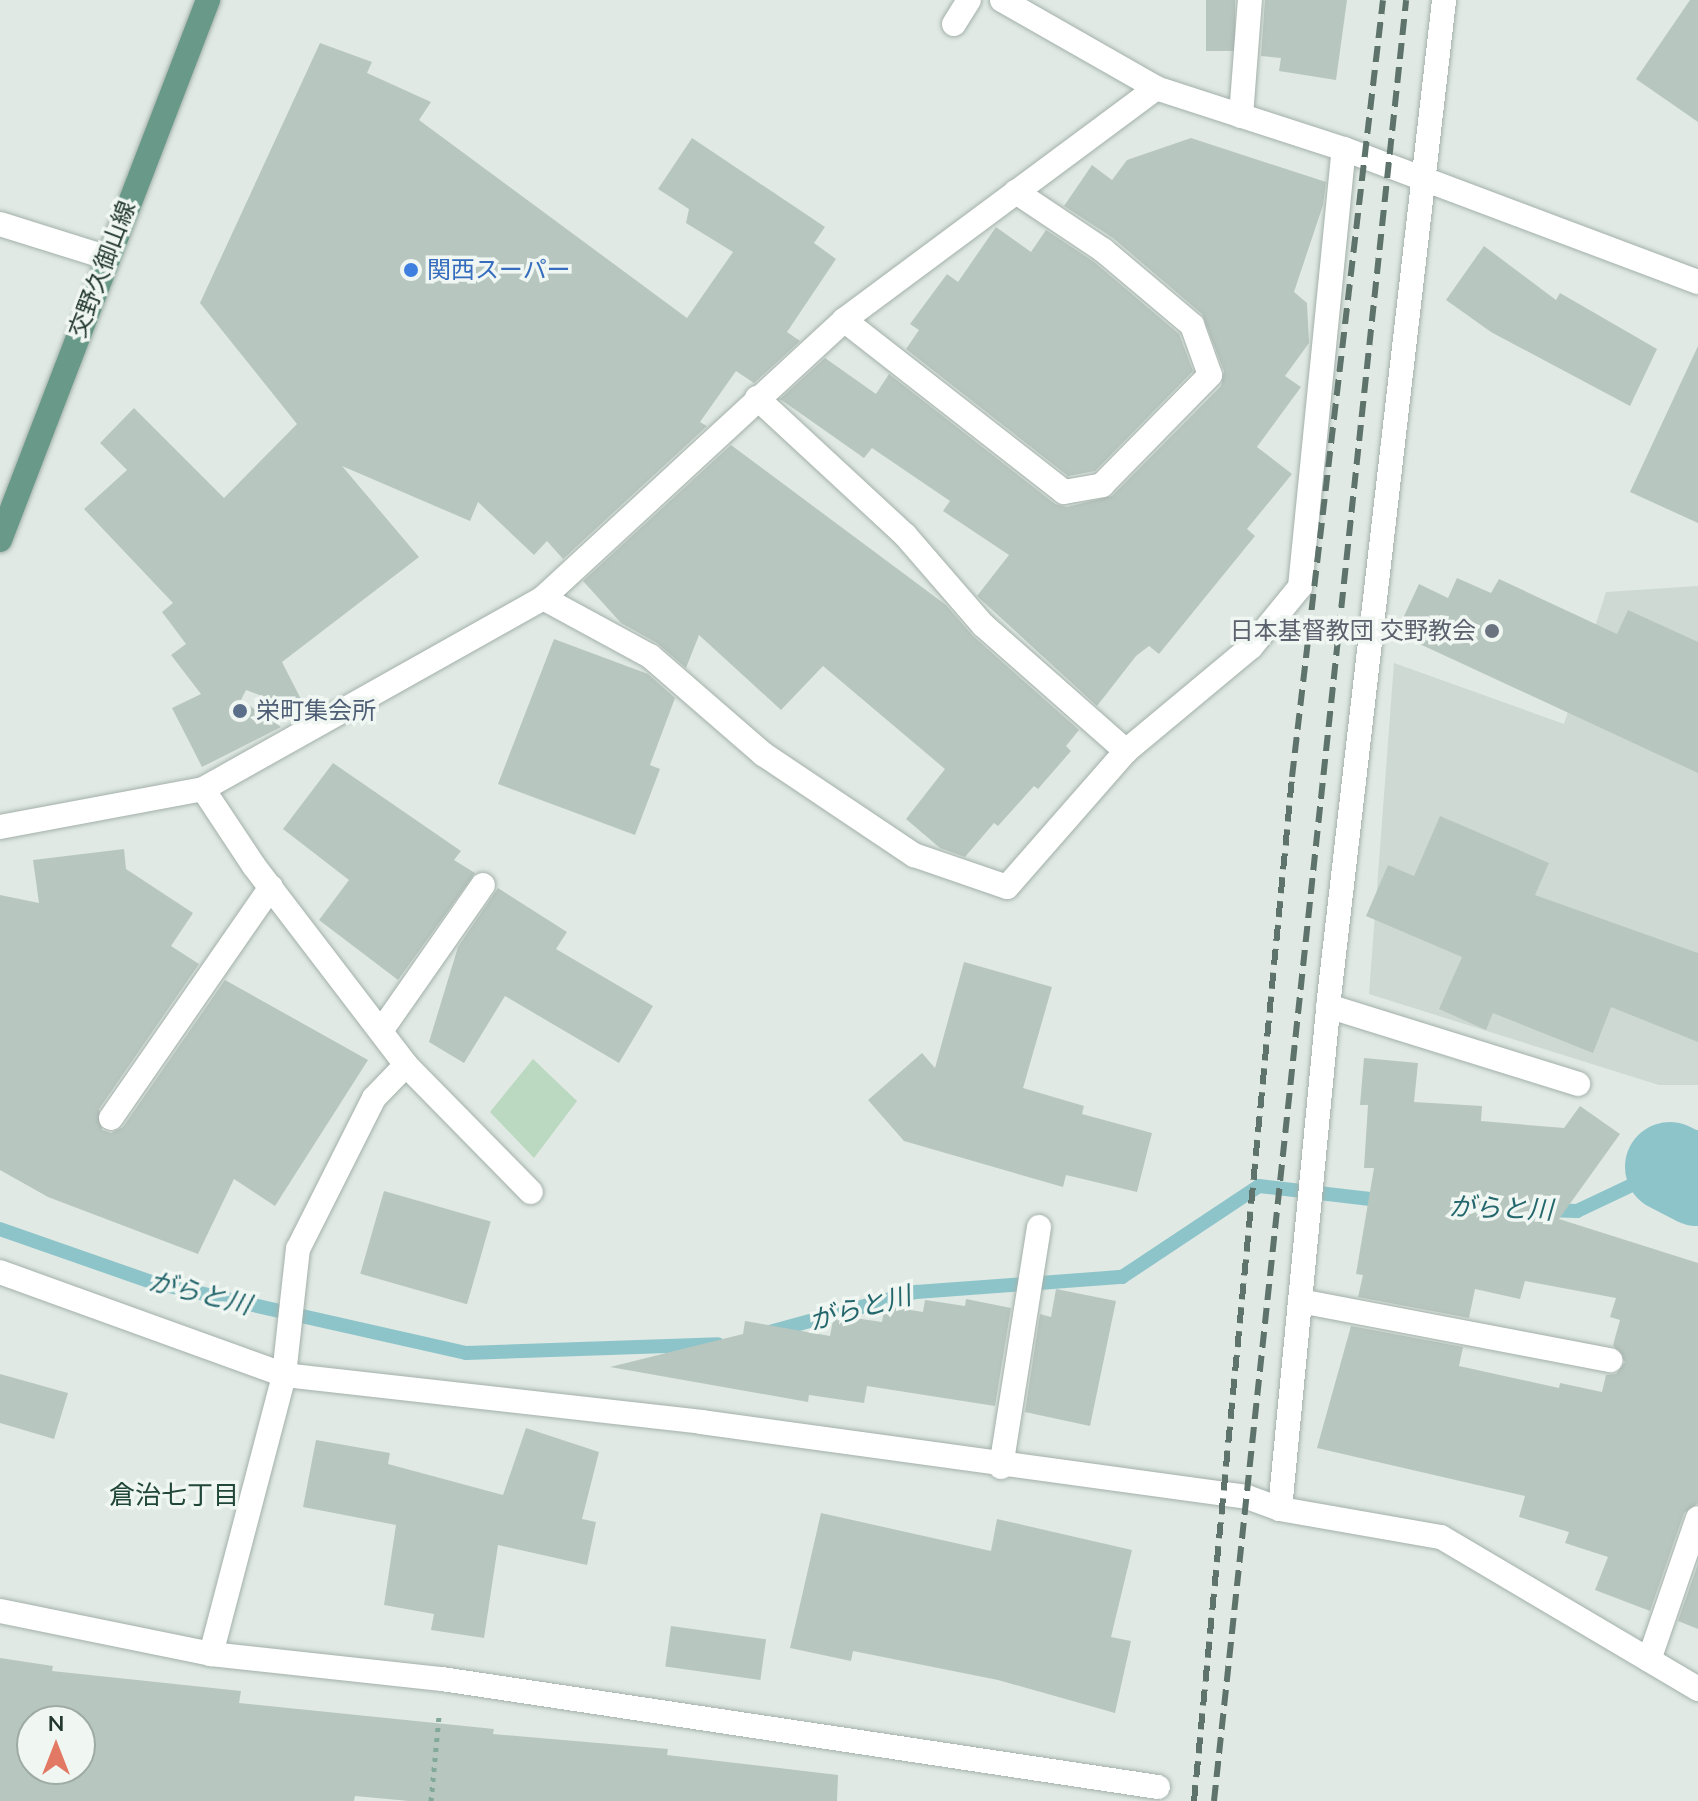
<!DOCTYPE html>
<meta charset="utf-8">
<style>
body{margin:0}
#map{position:relative;width:1698px;height:1801px;overflow:hidden;background:#e0e9e4;font-family:Mulish,"Noto Sans JP",sans-serif}
div>[style]{position:absolute}
.built>*{inset:0;background:#ced9d3}
.green>*{inset:0;background:#bbd8c0}
.stream>*{height:14px;margin:-7px;padding:0 7px;transform-origin:7px;border-radius:7px;background:#8dc4c9}
.river>*{height:90px;margin:-45px;padding:0 45px;transform-origin:45px;border-radius:45px;background:#8dc4c9}
.building>*{inset:0;background:#b8c6c0;transform-origin:0 0}
.path>*{height:5px;margin-top:-2.5px;transform-origin:0;background:repeating-linear-gradient(90deg,#83a99a 0 4px,transparent 0 10px)}
.roads{filter:drop-shadow(0 0 2px #a3b0aa) drop-shadow(0 0 2px #a3b0aa)}
.minor>*{height:24px;margin:-12px;padding:0 12px;transform-origin:12px;border-radius:12px;background:#fff}
.major>*{height:24px;margin:-12px;padding:0 12px;transform-origin:12px;border-radius:12px;background:#699a89}
.rail>*{height:6px;margin-top:-3px;transform-origin:0;background:repeating-linear-gradient(90deg,#5d736b 0 16px,transparent 0 24px)}
.dots>*{width:22px;height:22px;translate:-50% -50%;box-sizing:border-box;border:4px solid #f0f6f2;border-radius:50%}
span{translate:-50% -50%;white-space:nowrap;text-align:center;line-height:1.15;-webkit-text-stroke:7px #f0f6f2;paint-order:stroke}
.street-label{font-size:24px;color:#223730}
.shop-label{font-size:24px;color:#366cbe}
.left{translate:0 -50%;text-align:left}
.worship-label{font-size:24px;color:#5b616d}
.right{translate:-100% -50%;text-align:right}
.service-label{font-size:24px;color:#4e5e75}
.water-label{font-size:26px;color:#23666c;font-style:italic}
.neighbourhood-label{font-size:26px;color:#21473a}
.north{position:absolute;left:16px;top:1705px;width:80px;height:80px;box-sizing:border-box;background:#f0f6f2;border:2px solid #9eaaa4;border-radius:50%;rotate:0deg;font-size:22px;font-weight:700;line-height:32px;text-align:center;color:#223730}
.north::after{content:'';display:block;margin:auto;width:28px;height:36px;background:#e27964;clip-path:polygon(50% 0,100% 100%,50% 72%,0 100%)}
</style>
<div id="map">
<div class="built">
<div style="clip-path:polygon(1698px 586px,1698px 1085px,1659px 1085px,1369px 994px,1394px 663px,1564px 724px,1606px 592px)"></div>
</div>
<div class="green">
<div style="clip-path:polygon(533px 1059px,577px 1101px,534px 1158px,490px 1112px)"></div>
</div>
<div class="stream">
<div style="left:1547px;top:1210px;width:30px;rotate:2deg"></div>
<div style="left:1577px;top:1211px;width:103px;rotate:-25.3deg"></div>
<div style="left:1670px;top:1167px;width:41px;rotate:-47deg"></div>
<div style="left:0;top:1229px;width:160px;rotate:19.3deg"></div>
<div style="left:151px;top:1282px;width:323px;rotate:12.7deg"></div>
<div style="left:466px;top:1353px;width:252px;rotate:-2deg"></div>
<div style="left:766px;top:1333px;width:156px;rotate:-15.3deg"></div>
<div style="left:916px;top:1292px;width:207px;rotate:-4.2deg"></div>
<div style="left:1122px;top:1277px;width:164px;rotate:-33.6deg"></div>
<div style="left:1259px;top:1186px;width:129px;rotate:6.7deg"></div>
</div>
<div class="river">
<div style="left:1670px;top:1167px;width:31px;rotate:27deg"></div>
</div>
<div class="building">
<div style="left:1206px;top:0;width:29px;height:51px"></div>
<div style="clip-path:polygon(1265px 0,1347px 0,1336px 80px,1279px 71px,1281px 58px,1261px 56px)"></div>
<div style="clip-path:polygon(1690px 0,1698px 0,1698px 122px,1636px 79px)"></div>
<div style="clip-path:polygon(320px 43px,372px 62px,367px 73px,431px 102px,419px 120px,687px 318px,733px 252px,686px 223px,689px 209px,658px 189px,692px 138px,825px 227px,814px 243px,836px 259px,787px 332px,800px 341px,754px 383px,736px 371px,700px 422px,707px 426px,563px 559px,547px 541px,534px 555px,478px 502px,470px 521px,342px 466px,419px 557px,282px 662px,308px 713px,246px 690px,241px 700px,281px 727px,202px 767px,172px 708px,201px 694px,171px 655px,186px 644px,162px 612px,173px 603px,84px 509px,127px 470px,100px 443px,134px 408px,224px 498px,297px 424px,200px 303px)"></div>
<div style="clip-path:polygon(1191px 138px,1326px 182px,1323px 205px,1294px 292px,1307px 303px,1309px 343px,1285px 376px,1301px 387px,1257px 447px,1292px 474px,1247px 529px,1255px 536px,1159px 654px,1149px 646px,1136px 656px,1097px 706px,977px 596px,1009px 555px,943px 511px,950px 501px,872px 448px,864px 458px,780px 399px,825px 358px,876px 394px,889px 374px,1055px 504px,1067px 507px,1112px 496px,1221px 386px,1224px 371px,1202px 314px,1113px 238px,1064px 206px,1092px 165px,1112px 180px,1127px 160px)"></div>
<div style="clip-path:polygon(996px 227px,1031px 252px,1046px 230px,1094px 262px,1179px 334px,1193px 371px,1095px 471px,1068px 476px,906px 349px,919px 330px,910px 324px,947px 274px,958px 282px)"></div>
<div style="clip-path:polygon(1484px 246px,1556px 300px,1560px 293px,1657px 349px,1630px 406px,1491px 332px,1446px 300px)"></div>
<div style="clip-path:polygon(1698px 346px,1698px 523px,1630px 492px)"></div>
<div style="clip-path:polygon(731px 445px,946px 605px,973px 636px,1079px 730px,1066px 746px,1071px 751px,1038px 789px,1034px 786px,998px 826px,994px 823px,965px 857px,940px 848px,906px 819px,945px 769px,823px 666px,781px 710px,699px 635px,686px 668px,657px 643px,621px 623px,583px 581px)"></div>
<div style="clip-path:polygon(1457px 578px,1491px 593px,1499px 579px,1617px 634px,1628px 610px,1698px 642px,1698px 773px,1396px 633px,1419px 584px,1448px 598px)"></div>
<div style="clip-path:polygon(554px 639px,648px 674px,675px 698px,650px 765px,660px 769px,635px 835px,498px 784px)"></div>
<div style="clip-path:polygon(333px 763px,461px 851px,454px 860px,475px 873px,398px 980px,319px 920px,349px 880px,283px 829px)"></div>
<div style="clip-path:polygon(1440px 816px,1549px 863px,1535px 895px,1698px 953px,1698px 1042px,1611px 1007px,1593px 1053px,1493px 1013px,1486px 1030px,1439px 1009px,1462px 957px,1366px 916px,1388px 865px,1414px 876px)"></div>
<div style="clip-path:polygon(124px 849px,126px 869px,193px 913px,171px 946px,199px 964px,99px 1109px,102px 1130px,111px 1133px,123px 1127px,225px 980px,368px 1060px,275px 1206px,234px 1179px,198px 1254px,48px 1197px,0 1170px,0 895px,39px 903px,33px 860px)"></div>
<div style="clip-path:polygon(498px 888px,567px 932px,556px 949px,653px 1006px,619px 1063px,505px 996px,464px 1063px,429px 1042px,458px 947px)"></div>
<div style="clip-path:polygon(964px 962px,1052px 987px,1023px 1088px,1084px 1106px,1082px 1114px,1152px 1133px,1137px 1192px,1066px 1175px,1063px 1187px,904px 1141px,868px 1100px,922px 1053px,935px 1068px)"></div>
<div style="clip-path:polygon(1364px 1058px,1418px 1063px,1414px 1102px,1482px 1106px,1481px 1121px,1564px 1128px,1580px 1106px,1620px 1134px,1559px 1219px,1698px 1263px,1698px 1503px,1684px 1513px,1650px 1611px,1595px 1590px,1608px 1557px,1565px 1543px,1569px 1532px,1519px 1517px,1525px 1496px,1317px 1448px,1351px 1326px,1463px 1347px,1459px 1366px,1559px 1388px,1560px 1383px,1602px 1392px,1606px 1375px,1616px 1374px,1625px 1362px,1613px 1345px,1620px 1320px,1610px 1317px,1616px 1298px,1525px 1281px,1520px 1299px,1475px 1289px,1469px 1318px,1358px 1297px,1363px 1275px,1356px 1274px,1374px 1168px,1364px 1168px,1368px 1105px,1360px 1105px)"></div>
<div style="left:384px;top:1191px;width:111px;height:86px;rotate:16deg"></div>
<div style="clip-path:polygon(1056px 1289px,1116px 1301px,1090px 1426px,1025px 1412px,1040px 1314px,1051px 1317px)"></div>
<div style="clip-path:polygon(966px 1299px,1011px 1308px,995px 1406px,867px 1386px,864px 1403px,809px 1395px,808px 1402px,610px 1367px,743px 1334px,745px 1321px,830px 1336px,834px 1315px,882px 1322px,885px 1306px,923px 1312px,925px 1300px,965px 1306px)"></div>
<div style="clip-path:polygon(0 1374px,68px 1393px,54px 1439px,0 1423px)"></div>
<div style="clip-path:polygon(526px 1428px,599px 1452px,582px 1519px,596px 1522px,587px 1565px,498px 1545px,484px 1638px,431px 1630px,434px 1614px,384px 1605px,396px 1525px,303px 1507px,316px 1440px,390px 1453px,388px 1464px,503px 1495px)"></div>
<div style="clip-path:polygon(821px 1513px,991px 1551px,997px 1519px,1132px 1550px,1111px 1637px,1131px 1641px,1115px 1713px,998px 1680px,853px 1651px,851px 1661px,790px 1648px)"></div>
<div style="clip-path:polygon(1698px 1564px,1698px 1629px,1678px 1621px)"></div>
<div style="left:671px;top:1626px;width:96px;height:41px;rotate:8deg"></div>
<div style="clip-path:polygon(evenodd,0 1658px,53px 1666px,52px 1671px,241px 1691px,239px 1703px,494px 1729px,493px 1734px,668px 1749px,667px 1755px,838px 1775px,837px 1801px,409px 1801px,355px 1796px,354px 1801px,0 1801px,0 1658px,32px 1721px,80px 1721px,80px 1769px,32px 1769px,32px 1721px)"></div>
</div>
<div class="path">
<div style="left:431px;top:1801px;width:85px;rotate:-84.6deg"></div>
</div>
<div class="roads">
<div class="minor">
<div style="left:1002px;top:0;width:177px;rotate:29.7deg"></div>
<div style="left:1156px;top:88px;width:198px;rotate:18deg"></div>
<div style="left:1344px;top:149px;width:378px;rotate:20.6deg"></div>
<div style="left:954px;top:24px;width:28px;rotate:-58deg"></div>
<div style="left:1241px;top:116px;width:116px;rotate:-85.6deg"></div>
<div style="left:0;top:224px;width:110px;rotate:17.4deg"></div>
<div style="left:844px;top:320px;width:279px;rotate:38deg"></div>
<div style="left:1064px;top:492px;width:39px;rotate:-10deg"></div>
<div style="left:1102px;top:485px;width:154px;rotate:-45.5deg"></div>
<div style="left:1210px;top:375px;width:53px;rotate:-109.8deg"></div>
<div style="left:1192px;top:325px;width:116px;rotate:-139.9deg"></div>
<div style="left:1103px;top:250px;width:105px;rotate:-146.3deg"></div>
<div style="left:757px;top:398px;width:202px;rotate:42.8deg"></div>
<div style="left:905px;top:535px;width:119px;rotate:49.1deg"></div>
<div style="left:983px;top:625px;width:191px;rotate:41.4deg"></div>
<div style="left:1126px;top:751px;width:163px;rotate:-39.8deg"></div>
<div style="left:1251px;top:647px;width:77px;rotate:-50.8deg"></div>
<div style="left:1300px;top:587px;width:440px;rotate:-84.3deg"></div>
<div style="left:543px;top:598px;width:122px;rotate:28.5deg"></div>
<div style="left:650px;top:656px;width:150px;rotate:40.9deg"></div>
<div style="left:763px;top:754px;width:182px;rotate:33.8deg"></div>
<div style="left:914px;top:855px;width:98px;rotate:19deg"></div>
<div style="left:1007px;top:887px;width:181px;rotate:-48.8deg"></div>
<div style="left:203px;top:789px;width:92px;rotate:56.5deg"></div>
<div style="left:254px;top:866px;width:250px;rotate:52.6deg"></div>
<div style="left:406px;top:1065px;width:178px;rotate:45.5deg"></div>
<div style="left:0;top:827px;width:207px;rotate:-10.6deg"></div>
<div style="left:203px;top:789px;width:390px;rotate:-29.3deg"></div>
<div style="left:543px;top:598px;width:410px;rotate:-42.7deg"></div>
<div style="left:844px;top:320px;width:389px;rotate:-36.6deg"></div>
<div style="left:1328px;top:1006px;width:262px;rotate:17.3deg"></div>
<div style="left:381px;top:1031px;width:178px;rotate:-55.1deg"></div>
<div style="left:111px;top:1118px;width:281px;rotate:-55.3deg"></div>
<div style="left:0;top:1272px;width:302px;rotate:19.9deg"></div>
<div style="left:284px;top:1375px;width:420px;rotate:6.4deg"></div>
<div style="left:701px;top:1422px;width:551px;rotate:7.82deg"></div>
<div style="left:1247px;top:1497px;width:35px;rotate:20deg"></div>
<div style="left:1280px;top:1509px;width:163px;rotate:9.9deg"></div>
<div style="left:1441px;top:1537px;width:299px;rotate:30.6deg"></div>
<div style="left:1300px;top:1301px;width:316px;rotate:10.8deg"></div>
<div style="left:1001px;top:1467px;width:243px;rotate:-81deg"></div>
<div style="left:1280px;top:1509px;width:522px;rotate:-84.51deg"></div>
<div style="left:1330px;top:989px;width:996px;rotate:-83.42deg"></div>
<div style="left:0;top:1611px;width:215px;rotate:11.5deg"></div>
<div style="left:211px;top:1654px;width:288px;rotate:-75.3deg"></div>
<div style="left:284px;top:1375px;width:127px;rotate:-83.7deg"></div>
<div style="left:298px;top:1249px;width:169px;rotate:-63.3deg"></div>
<div style="left:374px;top:1098px;width:46px;rotate:-45.9deg"></div>
<div style="left:211px;top:1654px;width:232px;rotate:6.2deg"></div>
<div style="left:442px;top:1679px;width:724px;rotate:8.58deg"></div>
<div style="left:1649px;top:1660px;width:150px;rotate:-71deg"></div>
</div>
<div class="major">
<div style="left:0;top:540px;width:579px;rotate:-68.93deg"></div>
</div>
</div>
<div class="rail">
<div style="left:1194px;top:1801px;width:1029px;rotate:-84.53deg"></div>
<div style="left:1292px;top:777px;width:782px;rotate:-83.32deg"></div>
<div style="left:1214px;top:1801px;width:1811px;rotate:-83.91deg"></div>
</div>
<div class="dots">
<div style="left:411px;top:270px;background:#3f7fe0"></div>
<div style="left:1492px;top:631px;background:#6b7280"></div>
<div style="left:240px;top:711px;background:#5c6f8a"></div>
</div>
<div class="street-label">
<span style="left:102px;top:269px;rotate:-69deg">交野久御山線</span>
</div>
<div class="shop-label">
<span class="left" style="left:427px;top:270px">関西スーパー</span>
</div>
<div class="worship-label">
<span class="right" style="left:1476px;top:631px">日本基督教団 交野教会</span>
</div>
<div class="service-label">
<span class="left" style="left:256px;top:711px">栄町集会所</span>
</div>
<div class="water-label">
<span style="left:1501px;top:1208px;rotate:2deg">がらと川</span>
<span style="left:200px;top:1293px;rotate:14deg">がらと川</span>
<span style="left:860px;top:1308px;rotate:-15deg">がらと川</span>
</div>
<div class="neighbourhood-label">
<span style="left:174px;top:1495px">倉治七丁目</span>
</div>
<div class="north">N</div>
</div>
